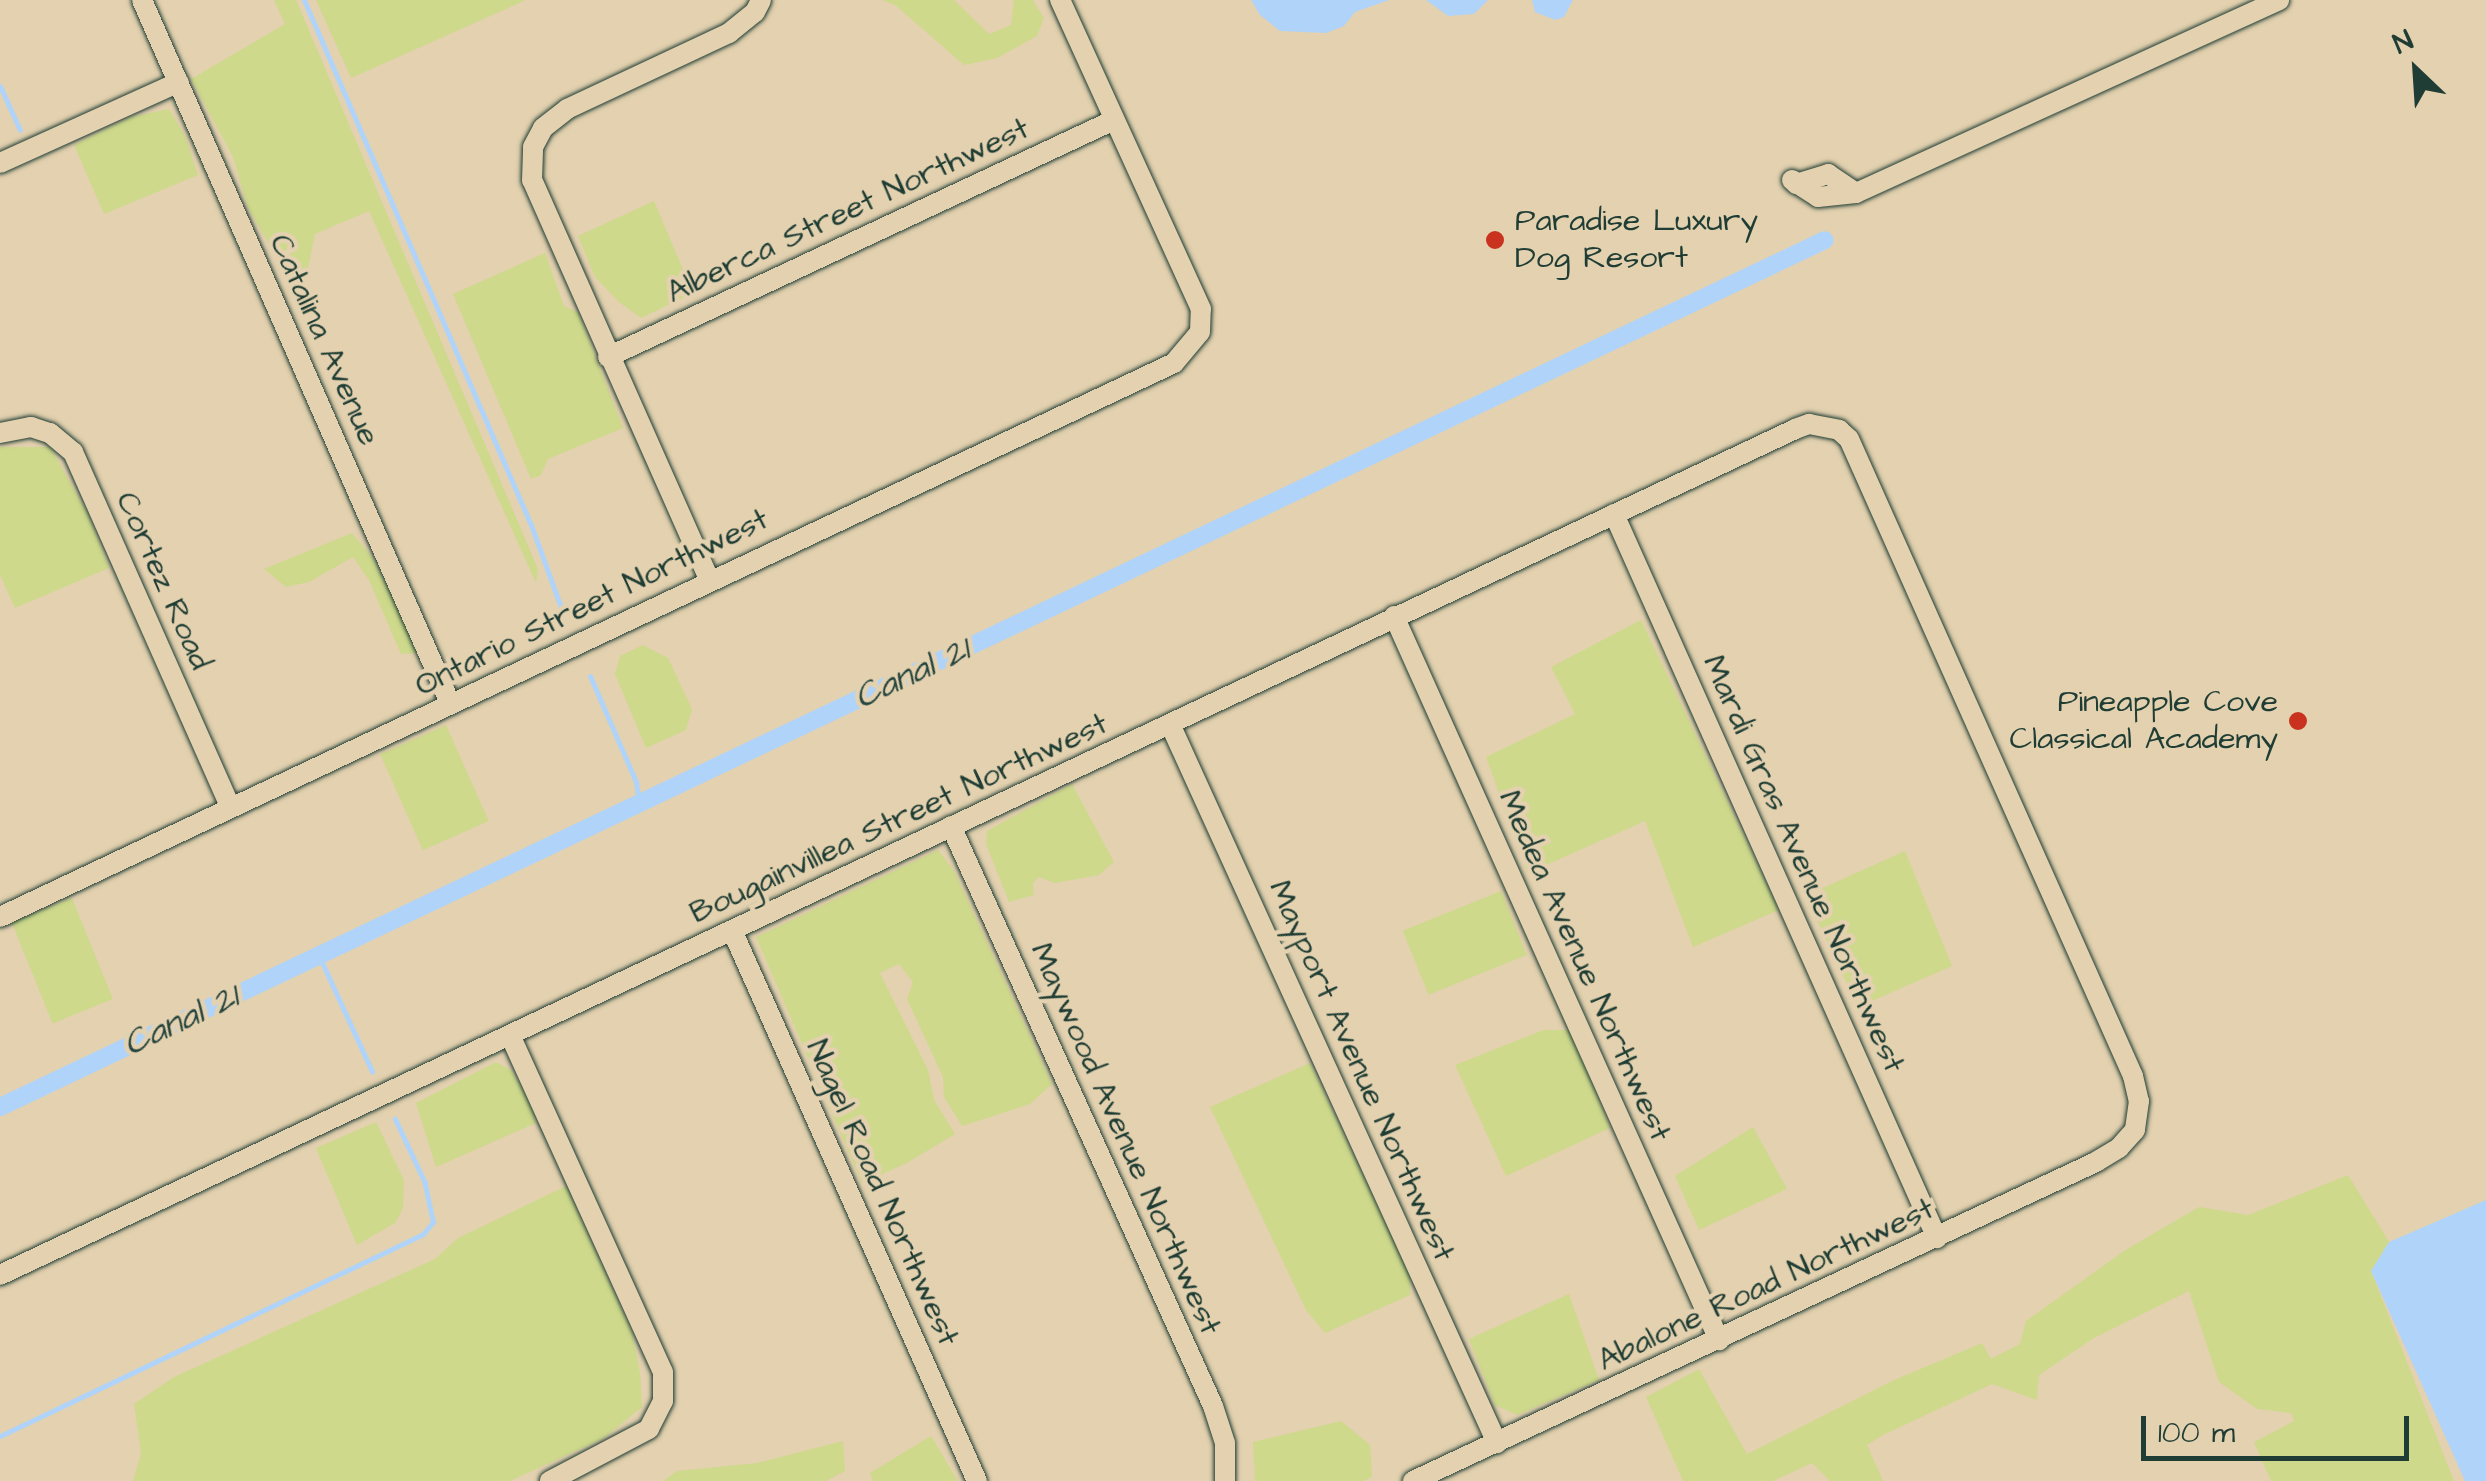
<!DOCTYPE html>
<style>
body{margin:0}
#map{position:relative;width:2486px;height:1481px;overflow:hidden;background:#e3d1af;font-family:"Architects Daughter",sans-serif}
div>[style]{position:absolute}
.green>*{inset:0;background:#ced98c;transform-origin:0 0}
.water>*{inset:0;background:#b0d4f9}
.stream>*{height:5px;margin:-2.5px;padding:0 2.5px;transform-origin:2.5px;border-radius:2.5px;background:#b0d4f9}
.canal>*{height:18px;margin:-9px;padding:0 9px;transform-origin:9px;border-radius:9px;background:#b0d4f9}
.roads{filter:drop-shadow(0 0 2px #1f3d34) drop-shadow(0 0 2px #1f3d34)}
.minor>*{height:20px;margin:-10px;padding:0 10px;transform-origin:10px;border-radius:10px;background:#e3d1af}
.dots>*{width:28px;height:28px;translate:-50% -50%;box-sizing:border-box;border:5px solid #e3d1af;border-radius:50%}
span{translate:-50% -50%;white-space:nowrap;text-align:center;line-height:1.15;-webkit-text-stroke:9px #e3d1af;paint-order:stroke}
.street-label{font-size:32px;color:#1f3d34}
.poi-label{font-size:32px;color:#1f3d34}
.left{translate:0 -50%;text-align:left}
.right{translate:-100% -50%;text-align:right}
.water-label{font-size:35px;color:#26453e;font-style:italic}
.north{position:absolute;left:2366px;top:20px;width:100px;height:100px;-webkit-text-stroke:8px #e3d1af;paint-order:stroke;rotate:335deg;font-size:28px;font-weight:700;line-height:40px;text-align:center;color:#1f3d34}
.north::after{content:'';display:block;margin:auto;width:35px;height:45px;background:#1f3d34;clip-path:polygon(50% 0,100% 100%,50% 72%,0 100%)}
.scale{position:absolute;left:2141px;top:1416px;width:268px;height:45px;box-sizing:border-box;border:5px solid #1f3d34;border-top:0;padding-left:12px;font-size:30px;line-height:35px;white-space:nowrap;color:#1f3d34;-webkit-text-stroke:8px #e3d1af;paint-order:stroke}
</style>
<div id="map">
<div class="green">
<div style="clip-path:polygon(274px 0,296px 0,538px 569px,536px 583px,369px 211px,315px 234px,305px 283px,291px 281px,248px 208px,233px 157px,191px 79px,285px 24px)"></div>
<div style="clip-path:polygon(316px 0,526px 0,351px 78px)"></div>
<div style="clip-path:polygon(882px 0,954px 0,989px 34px,1011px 25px,1014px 0,1033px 0,1044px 18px,1037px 36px,997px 58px,964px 65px,895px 5px)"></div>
<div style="clip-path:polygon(169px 109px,185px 136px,198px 175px,104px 214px,74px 145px,131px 117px)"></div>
<div style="clip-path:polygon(654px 201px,693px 293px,641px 318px,619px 302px,595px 277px,578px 236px)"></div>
<div style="clip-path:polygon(545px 253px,564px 306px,578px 312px,623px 428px,548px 459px,541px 475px,531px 479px,453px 294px)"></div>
<div style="clip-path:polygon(0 447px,50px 447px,88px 514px,109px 568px,15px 608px,0 575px)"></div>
<div style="clip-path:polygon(352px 533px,374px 559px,419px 653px,401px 654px,369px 580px,353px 557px,309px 582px,286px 587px,264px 569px)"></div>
<div style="clip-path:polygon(1641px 620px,1779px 910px,1693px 947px,1645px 821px,1528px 873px,1486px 757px,1575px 714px,1551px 667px)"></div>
<div style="clip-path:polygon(643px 645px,668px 658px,692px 709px,686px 730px,646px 748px,615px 674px,620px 656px)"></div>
<div style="left:446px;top:725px;width:105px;height:72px;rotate:66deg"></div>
<div style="clip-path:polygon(1072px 784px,1114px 862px,1099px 875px,1055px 883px,1039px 877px,1033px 883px,1034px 895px,1009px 902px,986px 844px,987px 831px)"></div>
<div style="clip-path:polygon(938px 850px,954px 871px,1052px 1084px,1030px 1104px,962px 1126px,944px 1097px,943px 1077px,907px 999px,913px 982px,899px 964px,880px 973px,928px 1070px,934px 1100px,955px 1134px,907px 1163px,862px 1183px,756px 937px)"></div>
<div style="clip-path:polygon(1905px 851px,1952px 966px,1858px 1007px,1815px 916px,1816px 891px)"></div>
<div style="left:1501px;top:891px;width:69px;height:106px;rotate:68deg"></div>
<div style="left:72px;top:898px;width:109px;height:65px;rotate:68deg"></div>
<div style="clip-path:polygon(1544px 1030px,1570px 1030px,1610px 1128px,1506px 1176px,1455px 1065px)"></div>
<div style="clip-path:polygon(496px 1062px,511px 1070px,532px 1105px,536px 1123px,436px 1167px,416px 1103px)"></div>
<div style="clip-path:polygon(1310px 1063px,1410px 1275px,1410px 1295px,1325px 1333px,1306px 1310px,1210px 1107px)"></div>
<div style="clip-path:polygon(376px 1122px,404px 1180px,403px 1208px,395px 1223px,357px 1245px,316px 1148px)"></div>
<div style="clip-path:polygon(1753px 1127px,1787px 1189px,1699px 1230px,1675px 1176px)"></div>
<div style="clip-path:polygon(2348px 1175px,2389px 1242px,2371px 1271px,2454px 1481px,2271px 1481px,2254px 1442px,2294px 1421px,2291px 1413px,2257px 1409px,2219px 1382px,2189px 1291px,2094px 1338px,2039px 1375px,2037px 1400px,1992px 1384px,1883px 1435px,1867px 1445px,1883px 1481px,1830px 1481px,1812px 1463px,1773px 1481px,1683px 1481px,1646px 1397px,1699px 1369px,1747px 1454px,1892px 1381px,1982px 1343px,1991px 1359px,2020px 1344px,2026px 1321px,2127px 1249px,2199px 1207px,2248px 1215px)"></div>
<div style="clip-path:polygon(566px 1186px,632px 1332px,640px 1373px,642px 1407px,604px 1438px,510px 1481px,133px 1481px,141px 1453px,134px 1404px,174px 1377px,435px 1259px,458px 1238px)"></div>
<div style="clip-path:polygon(1569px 1294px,1599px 1380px,1517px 1415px,1495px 1405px,1469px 1339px)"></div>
<div style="clip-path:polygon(1341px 1421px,1370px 1445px,1372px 1477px,1363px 1481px,1255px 1481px,1253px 1442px)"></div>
<div style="clip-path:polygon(931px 1436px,958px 1481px,873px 1481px,870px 1473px)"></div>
<div style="clip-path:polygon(843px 1441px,845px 1471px,826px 1481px,663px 1481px,677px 1471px,757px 1463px)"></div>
</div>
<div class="water">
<div style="clip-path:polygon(1251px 0,1389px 0,1355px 12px,1344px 26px,1326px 33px,1280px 31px,1260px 15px)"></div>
<div style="clip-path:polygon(1426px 0,1488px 0,1474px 14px,1448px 16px)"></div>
<div style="clip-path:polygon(1532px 0,1573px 0,1564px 17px,1555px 20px,1535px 12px)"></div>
<div style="clip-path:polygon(2486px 1200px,2486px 1481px,2465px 1481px,2371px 1271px,2389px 1242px)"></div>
</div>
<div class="stream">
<div style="left:304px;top:0;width:572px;rotate:66.62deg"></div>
<div style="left:531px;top:525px;width:90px;rotate:70deg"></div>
<div style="left:0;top:86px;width:48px;rotate:65.6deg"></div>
<div style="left:590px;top:676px;width:116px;rotate:66.5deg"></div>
<div style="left:636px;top:782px;width:21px;rotate:82deg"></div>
<div style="left:319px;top:956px;width:127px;rotate:65.3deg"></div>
<div style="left:0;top:1436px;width:469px;rotate:-25.5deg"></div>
<div style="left:423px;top:1234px;width:16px;rotate:-50deg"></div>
<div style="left:433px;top:1222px;width:40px;rotate:-102deg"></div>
<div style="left:425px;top:1183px;width:71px;rotate:-115.1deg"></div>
</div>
<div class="canal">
<div style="left:0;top:1107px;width:2020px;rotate:-25.41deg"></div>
</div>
<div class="roads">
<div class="minor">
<div style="left:142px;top:0;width:768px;rotate:66.34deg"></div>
<div style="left:0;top:163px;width:196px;rotate:-24.3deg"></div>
<div style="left:1792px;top:180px;width:31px;rotate:33deg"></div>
<div style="left:1818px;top:197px;width:38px;rotate:-6deg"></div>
<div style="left:1856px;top:193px;width:465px;rotate:-24.5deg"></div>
<div style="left:1796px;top:184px;width:34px;rotate:-17deg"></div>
<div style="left:1828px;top:174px;width:34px;rotate:34deg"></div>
<div style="left:608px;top:357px;width:559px;rotate:-25.1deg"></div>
<div style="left:0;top:433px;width:32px;rotate:-11deg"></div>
<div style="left:31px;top:427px;width:20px;rotate:18deg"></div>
<div style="left:50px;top:433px;width:30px;rotate:40deg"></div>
<div style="left:73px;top:452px;width:389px;rotate:66.1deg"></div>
<div style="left:1614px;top:514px;width:793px;rotate:65.96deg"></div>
<div style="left:709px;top:579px;width:436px;rotate:-113.9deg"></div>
<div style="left:532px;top:180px;width:33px;rotate:-88deg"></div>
<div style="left:533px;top:147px;width:21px;rotate:-62deg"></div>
<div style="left:543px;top:128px;width:31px;rotate:-38deg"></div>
<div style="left:567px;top:109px;width:179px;rotate:-25.1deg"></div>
<div style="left:729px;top:33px;width:33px;rotate:-39deg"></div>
<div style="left:755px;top:12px;width:13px;rotate:-63deg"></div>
<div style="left:1394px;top:616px;width:794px;rotate:65.82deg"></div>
<div style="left:1170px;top:724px;width:790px;rotate:65.54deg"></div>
<div style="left:951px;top:826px;width:636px;rotate:65.69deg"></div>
<div style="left:1213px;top:1406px;width:39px;rotate:72deg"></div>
<div style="left:1225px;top:1443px;width:38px;rotate:90deg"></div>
<div style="left:0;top:917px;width:1298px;rotate:-25.26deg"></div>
<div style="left:1174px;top:363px;width:40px;rotate:-50deg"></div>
<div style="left:1200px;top:332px;width:23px;rotate:-88deg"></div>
<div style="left:1201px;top:309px;width:340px;rotate:-114.5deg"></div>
<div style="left:732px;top:930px;width:603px;rotate:66.03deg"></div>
<div style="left:510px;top:1035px;width:370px;rotate:65.6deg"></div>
<div style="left:663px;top:1372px;width:29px;rotate:90deg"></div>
<div style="left:663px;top:1401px;width:31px;rotate:117deg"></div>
<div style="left:649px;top:1429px;width:112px;rotate:152.3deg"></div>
<div style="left:0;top:1275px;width:1984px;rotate:-25.23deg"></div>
<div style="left:1795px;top:429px;width:15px;rotate:-20deg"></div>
<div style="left:1809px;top:424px;width:31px;rotate:11deg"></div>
<div style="left:1839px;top:430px;width:13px;rotate:42deg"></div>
<div style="left:1849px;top:439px;width:697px;rotate:65.97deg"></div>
<div style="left:2133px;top:1076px;width:26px;rotate:77deg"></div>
<div style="left:2139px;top:1101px;width:29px;rotate:98deg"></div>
<div style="left:2135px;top:1130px;width:24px;rotate:132deg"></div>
<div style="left:2119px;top:1148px;width:27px;rotate:149deg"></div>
<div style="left:2096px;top:1162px;width:754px;rotate:154.96deg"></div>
</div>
</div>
<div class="dots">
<div style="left:1495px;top:240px;background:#c8321e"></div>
<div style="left:2298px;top:721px;background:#c8321e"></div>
</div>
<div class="street-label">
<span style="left:848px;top:211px;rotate:-25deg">Alberca Street Northwest</span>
<span style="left:324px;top:340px;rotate:66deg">Catalina Avenue</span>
<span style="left:163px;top:581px;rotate:66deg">Cortez Road</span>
<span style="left:592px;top:603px;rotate:-26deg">Ontario Street Northwest</span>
<span style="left:899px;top:819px;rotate:-25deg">Bougainvillea Street Northwest</span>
<span style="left:1803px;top:864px;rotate:66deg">Mardi Gras Avenue Northwest</span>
<span style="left:1584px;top:966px;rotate:66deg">Medea Avenue Northwest</span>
<span style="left:1361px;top:1071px;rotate:66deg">Mayport Avenue Northwest</span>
<span style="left:1125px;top:1139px;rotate:66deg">Maywood Avenue Northwest</span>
<span style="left:882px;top:1193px;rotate:66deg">Nagel Road Northwest</span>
<span style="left:1766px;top:1285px;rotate:-25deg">Abalone Road Northwest</span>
</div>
<div class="poi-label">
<span class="left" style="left:1515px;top:240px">Paradise Luxury<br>Dog Resort</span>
<span class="right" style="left:2278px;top:721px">Pineapple Cove<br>Classical Academy</span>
</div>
<div class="water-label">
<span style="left:912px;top:674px;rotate:-25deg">Canal 21</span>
<span style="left:181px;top:1021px;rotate:-25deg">Canal 21</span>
</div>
<div class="north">N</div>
<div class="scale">100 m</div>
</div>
